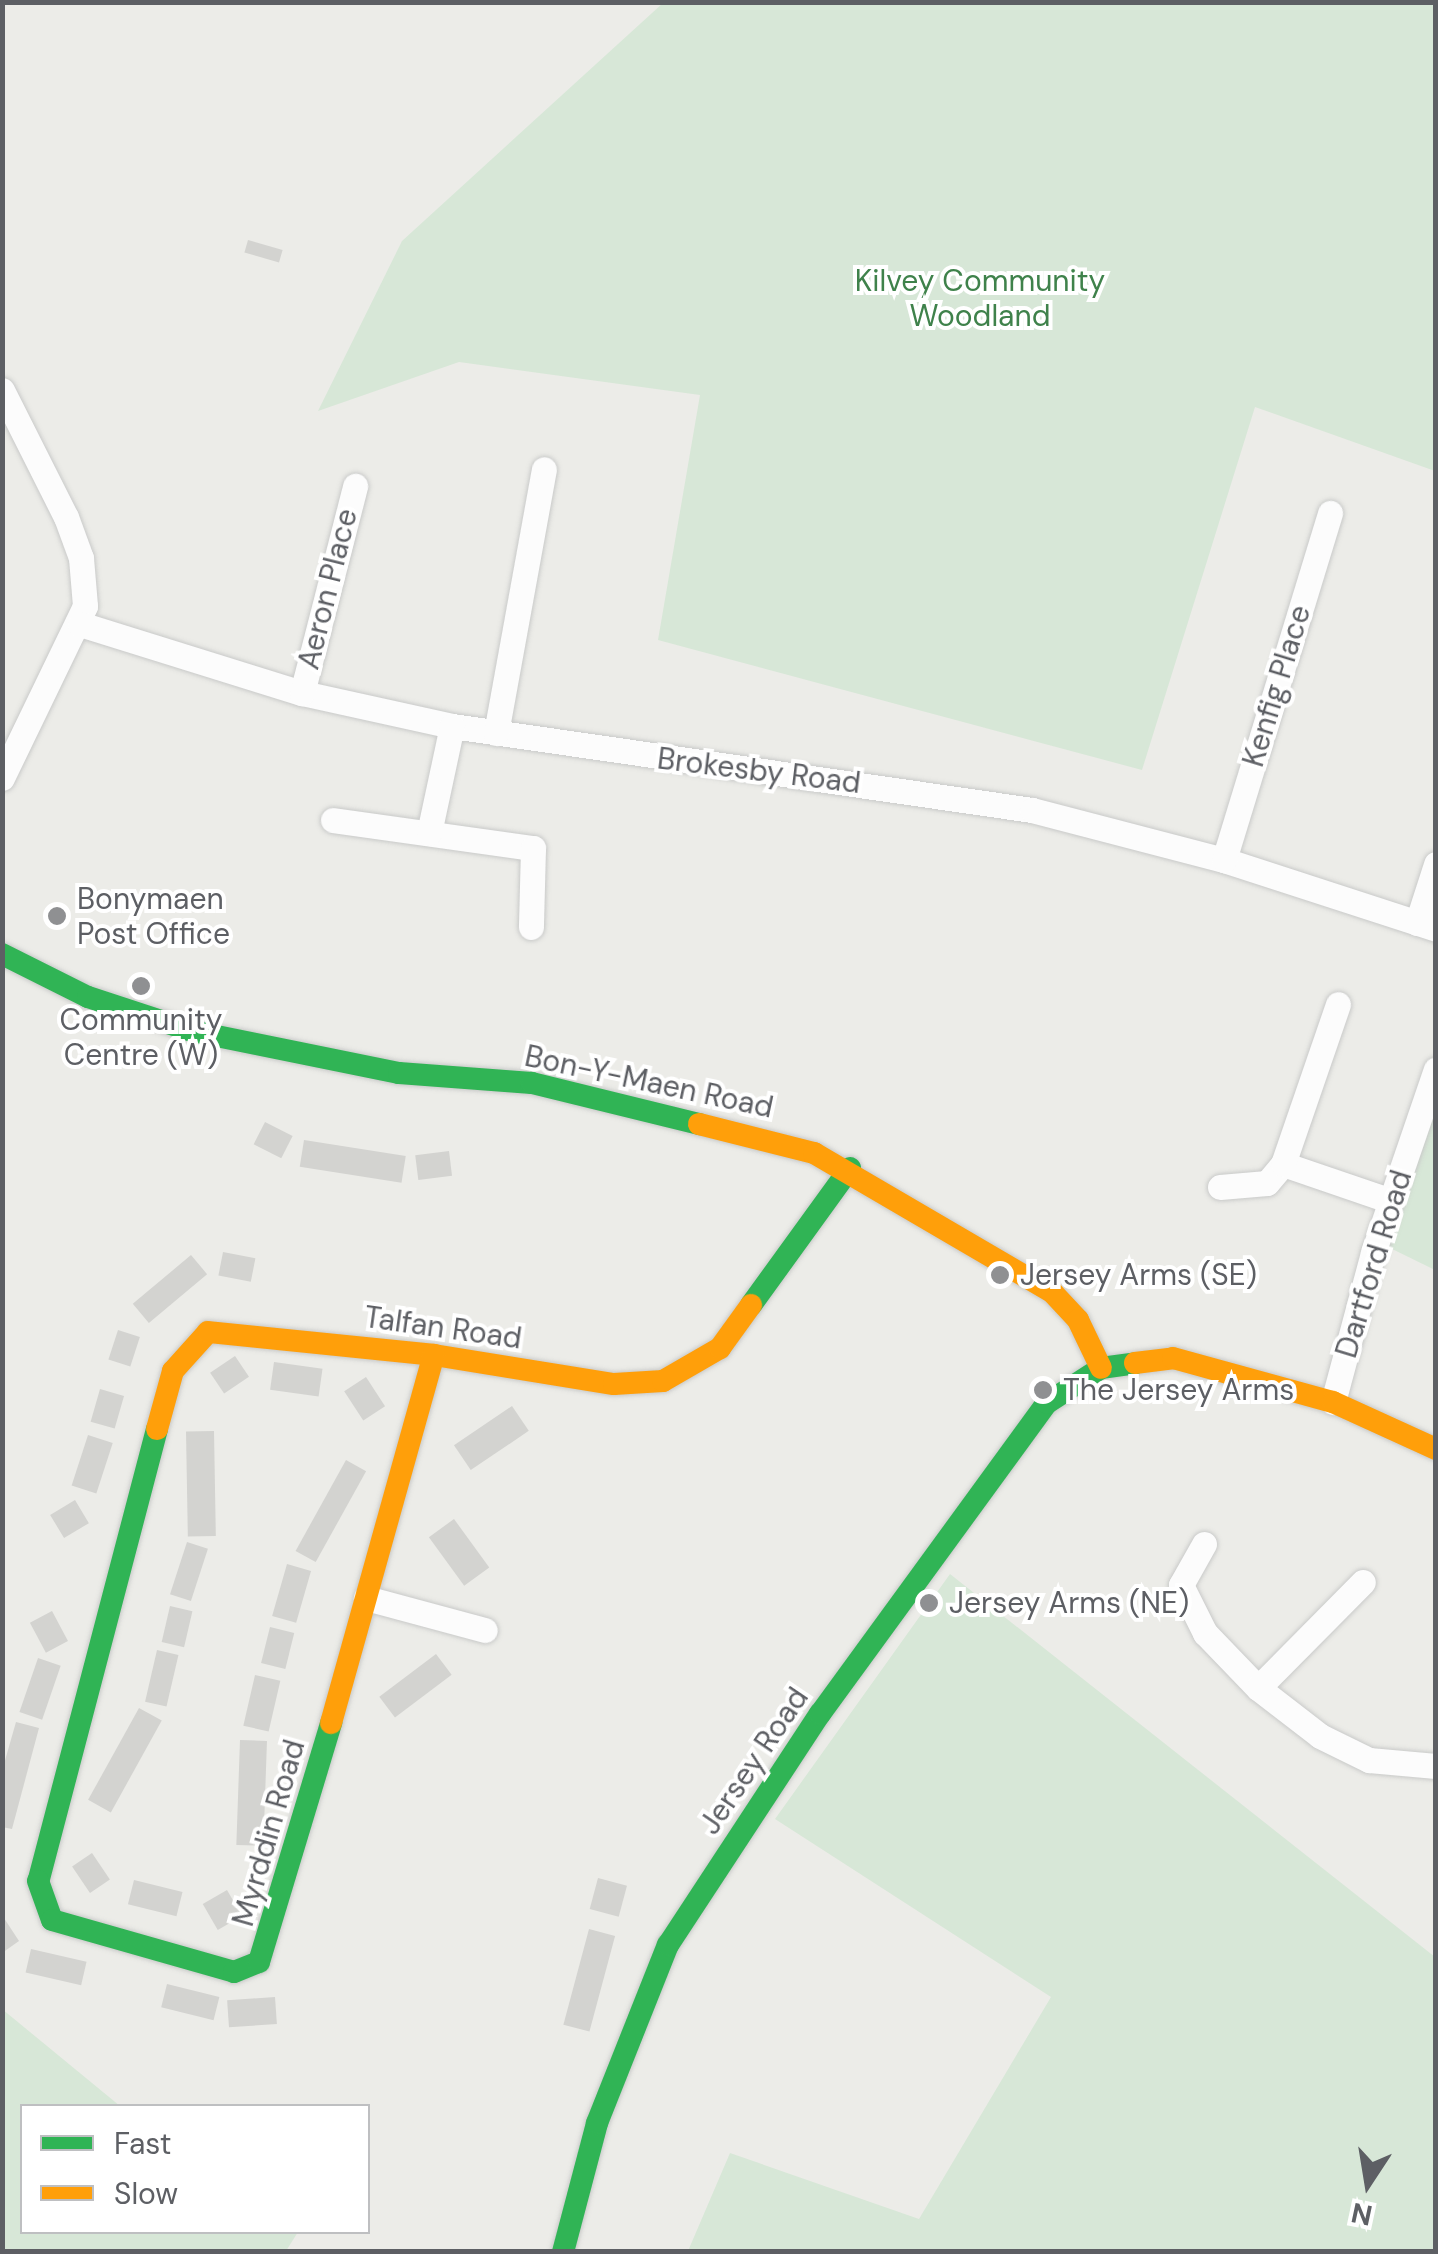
<!DOCTYPE html>
<style>
body{margin:0}
#map{position:relative;width:1438px;height:2254px;overflow:hidden;background:#ecece8;font-family:"DM Sans",sans-serif}
div>[style]{position:absolute}
.green>*{inset:0;background:#d7e7d7}
.building>*{inset:0;background:#d3d3d0;transform-origin:0 0}
.roads{filter:drop-shadow(0 0 2px #c9cac9) drop-shadow(0 0 2px #c9cac9)}
.street>*{height:25px;margin:-12.5px;padding:0 12.5px;transform-origin:12.5px;border-radius:12.5px;background:#fcfcfc}
.fast>*{height:22px;margin:-11px;padding:0 11px;transform-origin:11px;border-radius:11px;background:#30b455}
.slow>*{height:22px;margin:-11px;padding:0 11px;transform-origin:11px;border-radius:11px;background:#ff9f0a}
.dots>*{width:28px;height:28px;translate:-50% -50%;box-sizing:border-box;border:5px solid #fff;border-radius:50%}
span{translate:-50% -50%;white-space:nowrap;text-align:center;line-height:1.15;-webkit-text-stroke:8px #fff;paint-order:stroke}
.park-label{font-size:30px;color:#3f824b}
.street-label{font-size:30px;color:#5d5f64}
.poi-label{font-size:30px;color:#5d5f64}
.left{translate:0 -50%;text-align:left}
.frame{position:absolute;inset:0;border:5px solid #5d5f64;pointer-events:none}
.legend{position:absolute;left:20px;top:2104px;width:350px;height:130px;box-sizing:border-box;background:#fff;border:2px solid #bebfc1;margin:0;padding:12px 18px;list-style:none;font-size:30px;color:#5d5f64}
.legend li{display:flex;align-items:center;gap:20px;height:50px}
.legend b{width:50px;border:2px solid #bebfc1}
.north{position:absolute;left:1318px;top:2134px;width:100px;height:100px;-webkit-text-stroke:8px #fff;paint-order:stroke;rotate:192deg;font-size:28px;font-weight:700;line-height:40px;text-align:center;color:#5d5f64}
.north::after{content:'';display:block;margin:auto;width:35px;height:45px;background:#5d5f64;clip-path:polygon(50% 0,100% 100%,50% 72%,0 100%)}
</style>
<div id="map">
<div class="green">
<div style="clip-path:polygon(663px 3px,1435px 3px,1435px 471px,1255px 407px,1142px 770px,658px 640px,700px 395px,459px 362px,318px 411px,402px 241px)"></div>
<div style="clip-path:polygon(1435px 1100px,1435px 1270px,1388px 1247px)"></div>
<div style="clip-path:polygon(950px 1574px,1435px 1957px,1435px 2251px,688px 2251px,730px 2153px,919px 2219px,1051px 1997px,775px 1819px)"></div>
<div style="clip-path:polygon(2px 2009px,120px 2106px,22px 2106px,22px 2232px,298px 2232px,286px 2251px,3px 2251px)"></div>
</div>
<div class="building">
<div style="left:248px;top:240px;width:36px;height:13px;rotate:16deg"></div>
<div style="left:265px;top:1122px;width:31px;height:25px;rotate:27deg"></div>
<div style="left:304px;top:1140px;width:103px;height:27px;rotate:9deg"></div>
<div style="left:449px;top:1151px;width:25px;height:34px;rotate:83deg"></div>
<div style="left:223px;top:1252px;width:33px;height:24px;rotate:11deg"></div>
<div style="left:191px;top:1255px;width:25px;height:76px;rotate:50deg"></div>
<div style="left:118px;top:1330px;width:23px;height:31px;rotate:18deg"></div>
<div style="left:235px;top:1356px;width:25px;height:30px;rotate:56deg"></div>
<div style="left:274px;top:1362px;width:49px;height:28px;rotate:8deg"></div>
<div style="left:366px;top:1377px;width:35px;height:26px;rotate:57deg"></div>
<div style="left:100px;top:1389px;width:25px;height:34px;rotate:16deg"></div>
<div style="left:512px;top:1406px;width:30px;height:70px;rotate:56deg"></div>
<div style="left:214px;top:1431px;width:105px;height:28px;rotate:89deg"></div>
<div style="left:88px;top:1435px;width:26px;height:53px;rotate:18deg"></div>
<div style="left:346px;top:1460px;width:23px;height:104px;rotate:29deg"></div>
<div style="left:75px;top:1500px;width:27px;height:29px;rotate:59deg"></div>
<div style="left:454px;top:1519px;width:60px;height:31px;rotate:54deg"></div>
<div style="left:187px;top:1542px;width:22px;height:55px;rotate:18deg"></div>
<div style="left:287px;top:1564px;width:25px;height:54px;rotate:16deg"></div>
<div style="left:170px;top:1606px;width:23px;height:37px;rotate:13deg"></div>
<div style="left:52px;top:1611px;width:34px;height:25px;rotate:62deg"></div>
<div style="left:270px;top:1627px;width:25px;height:37px;rotate:14deg"></div>
<div style="left:157px;top:1650px;width:22px;height:53px;rotate:13deg"></div>
<div style="left:436px;top:1654px;width:26px;height:71px;rotate:53deg"></div>
<div style="left:38px;top:1658px;width:24px;height:57px;rotate:19deg"></div>
<div style="left:255px;top:1675px;width:26px;height:52px;rotate:13deg"></div>
<div style="left:139px;top:1708px;width:26px;height:105px;rotate:29deg"></div>
<div style="clip-path:polygon(16px 1722px,39px 1728px,12px 1829px,2px 1827px,2px 1771px)"></div>
<div style="left:240px;top:1740px;width:27px;height:105px;rotate:2deg"></div>
<div style="left:92px;top:1853px;width:32px;height:24px;rotate:56deg"></div>
<div style="left:598px;top:1878px;width:30px;height:32px;rotate:15deg"></div>
<div style="left:134px;top:1880px;width:50px;height:25px;rotate:14deg"></div>
<div style="left:227px;top:1890px;width:30px;height:28px;rotate:60deg"></div>
<div style="clip-path:polygon(2px 1915px,19px 1941px,2px 1953px)"></div>
<div style="left:589px;top:1929px;width:27px;height:99px;rotate:15deg"></div>
<div style="left:31px;top:1949px;width:57px;height:24px;rotate:13deg"></div>
<div style="left:167px;top:1984px;width:54px;height:24px;rotate:14deg"></div>
<div style="left:275px;top:1997px;width:27px;height:48px;rotate:86deg"></div>
</div>
<div class="roads">
<div class="street">
<div style="left:2px;top:390px;width:142px;rotate:63.3deg"></div>
<div style="left:66px;top:517px;width:44px;rotate:69.9deg"></div>
<div style="left:81px;top:558px;width:48px;rotate:85.2deg"></div>
<div style="left:85px;top:606px;width:191px;rotate:115.8deg"></div>
<div style="left:80px;top:624px;width:232px;rotate:17.3deg"></div>
<div style="left:302px;top:693px;width:154px;rotate:12.4deg"></div>
<div style="left:452px;top:726px;width:586px;rotate:8.24deg"></div>
<div style="left:1032px;top:810px;width:198px;rotate:14.6deg"></div>
<div style="left:1224px;top:860px;width:223px;rotate:18deg"></div>
<div style="left:302px;top:693px;width:214px;rotate:-75.6deg"></div>
<div style="left:496px;top:733px;width:268px;rotate:-79.7deg"></div>
<div style="left:333px;top:820px;width:202px;rotate:8deg"></div>
<div style="left:533px;top:848px;width:79px;rotate:91.5deg"></div>
<div style="left:429px;top:833px;width:109px;rotate:-77.9deg"></div>
<div style="left:1224px;top:860px;width:363px;rotate:-73deg"></div>
<div style="left:1417px;top:923px;width:62px;rotate:-72.1deg"></div>
<div style="left:1283px;top:1164px;width:114px;rotate:18.9deg"></div>
<div style="left:1220px;top:1187px;width:47px;rotate:-4.9deg"></div>
<div style="left:1267px;top:1183px;width:25px;rotate:-50deg"></div>
<div style="left:1283px;top:1164px;width:169px;rotate:-71deg"></div>
<div style="left:1333px;top:1402px;width:154px;rotate:-75deg"></div>
<div style="left:1373px;top:1253px;width:194px;rotate:-71.1deg"></div>
<div style="left:1204px;top:1544px;width:47px;rotate:119.3deg"></div>
<div style="left:1181px;top:1585px;width:54px;rotate:63.4deg"></div>
<div style="left:1205px;top:1633px;width:76px;rotate:46.1deg"></div>
<div style="left:1258px;top:1688px;width:78px;rotate:37.7deg"></div>
<div style="left:1320px;top:1736px;width:55px;rotate:26.1deg"></div>
<div style="left:1369px;top:1760px;width:67px;rotate:5.1deg"></div>
<div style="left:366px;top:1598px;width:123px;rotate:15.1deg"></div>
<div style="left:1258px;top:1688px;width:149px;rotate:-45.3deg"></div>
</div>
<div class="fast">
<div style="left:2px;top:954px;width:96px;rotate:26.6deg"></div>
<div style="left:88px;top:997px;width:109px;rotate:18.1deg"></div>
<div style="left:192px;top:1031px;width:211px;rotate:11.5deg"></div>
<div style="left:399px;top:1073px;width:133px;rotate:4.3deg"></div>
<div style="left:532px;top:1083px;width:172px;rotate:13.8deg"></div>
<div style="left:751px;top:1305px;width:169px;rotate:-54.1deg"></div>
<div style="left:157px;top:1429px;width:467px;rotate:104.7deg"></div>
<div style="left:38px;top:1881px;width:41px;rotate:70.3deg"></div>
<div style="left:52px;top:1920px;width:189px;rotate:15.9deg"></div>
<div style="left:234px;top:1972px;width:27px;rotate:-22deg"></div>
<div style="left:259px;top:1962px;width:250px;rotate:-73.2deg"></div>
<div style="left:563px;top:2252px;width:133px;rotate:-75.2deg"></div>
<div style="left:597px;top:2123px;width:192px;rotate:-68.3deg"></div>
<div style="left:668px;top:1945px;width:277px;rotate:-56.7deg"></div>
<div style="left:820px;top:1714px;width:385px;rotate:-53.9deg"></div>
<div style="left:1047px;top:1403px;width:64px;rotate:-32.9deg"></div>
<div style="left:1101px;top:1368px;width:34px;rotate:-8deg"></div>
</div>
<div class="slow">
<div style="left:699px;top:1124px;width:119px;rotate:14.2deg"></div>
<div style="left:814px;top:1153px;width:276px;rotate:30.3deg"></div>
<div style="left:1052px;top:1292px;width:38px;rotate:47deg"></div>
<div style="left:1078px;top:1320px;width:53px;rotate:64.4deg"></div>
<div style="left:1135px;top:1363px;width:38px;rotate:-7deg"></div>
<div style="left:1173px;top:1358px;width:166px;rotate:15.4deg"></div>
<div style="left:1333px;top:1402px;width:113px;rotate:24.5deg"></div>
<div style="left:157px;top:1429px;width:60px;rotate:-74.6deg"></div>
<div style="left:173px;top:1371px;width:52px;rotate:-48.1deg"></div>
<div style="left:208px;top:1332px;width:227px;rotate:5.8deg"></div>
<div style="left:434px;top:1355px;width:182px;rotate:9.2deg"></div>
<div style="left:614px;top:1384px;width:49px;rotate:-3.5deg"></div>
<div style="left:663px;top:1381px;width:66px;rotate:-30.1deg"></div>
<div style="left:720px;top:1348px;width:53px;rotate:-54.2deg"></div>
<div style="left:331px;top:1723px;width:382px;rotate:-74.4deg"></div>
</div>
</div>
<div class="dots">
<div style="left:57px;top:916px;background:#8f9092"></div>
<div style="left:141px;top:986px;background:#8f9092"></div>
<div style="left:1000px;top:1275px;background:#8f9092"></div>
<div style="left:1043px;top:1390px;background:#8f9092"></div>
<div style="left:929px;top:1603px;background:#8f9092"></div>
</div>
<div class="park-label">
<span style="left:980px;top:298px">Kilvey Community<br>Woodland</span>
</div>
<div class="street-label">
<span style="left:328px;top:589px;rotate:-76deg">Aeron Place</span>
<span style="left:1277px;top:686px;rotate:-73deg">Kenfig Place</span>
<span style="left:759px;top:771px;rotate:7deg">Brokesby Road</span>
<span style="left:649px;top:1082px;rotate:12deg">Bon-Y-Maen Road</span>
<span style="left:1374px;top:1264px;rotate:-73deg">Dartford Road</span>
<span style="left:443px;top:1328px;rotate:8deg">Talfan Road</span>
<span style="left:754px;top:1761px;rotate:-56deg">Jersey Road</span>
<span style="left:269px;top:1833px;rotate:-74deg">Myrddin Road</span>
</div>
<div class="poi-label">
<span class="left" style="left:77px;top:916px">Bonymaen<br>Post Office</span>
<span style="left:141px;top:1037px">Community<br>Centre (W)</span>
<span class="left" style="left:1020px;top:1275px">Jersey Arms (SE)</span>
<span class="left" style="left:1063px;top:1390px">The Jersey Arms</span>
<span class="left" style="left:949px;top:1603px">Jersey Arms (NE)</span>
</div>
<div class="frame"></div>
<ul class="legend">
<li><b style="height:12px;background:#30b455"></b>Fast</li>
<li><b style="height:12px;background:#ff9f0a"></b>Slow</li>
</ul>
<div class="north">N</div>
</div>
